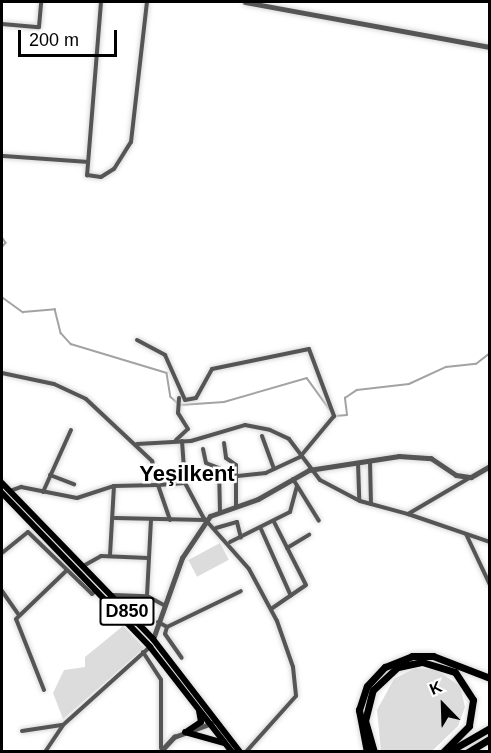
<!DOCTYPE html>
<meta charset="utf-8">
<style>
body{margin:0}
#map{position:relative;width:491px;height:753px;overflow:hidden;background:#fff;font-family:Arial,sans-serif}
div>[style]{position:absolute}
.green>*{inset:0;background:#dcdcdc;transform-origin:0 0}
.stream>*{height:1.5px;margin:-0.75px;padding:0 0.75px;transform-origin:0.75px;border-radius:0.75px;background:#a3a3a3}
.roads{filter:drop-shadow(0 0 2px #dbdbdb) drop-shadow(0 0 2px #dbdbdb)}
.minor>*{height:4px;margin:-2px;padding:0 2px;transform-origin:2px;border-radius:2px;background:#555}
.tertiary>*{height:4.5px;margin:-2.25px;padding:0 2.25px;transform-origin:2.25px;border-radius:2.25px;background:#555}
.trunk>*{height:6px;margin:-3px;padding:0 3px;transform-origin:3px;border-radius:3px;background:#000}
.motorway>*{height:7px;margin:-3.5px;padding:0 3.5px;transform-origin:3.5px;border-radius:3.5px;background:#000}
span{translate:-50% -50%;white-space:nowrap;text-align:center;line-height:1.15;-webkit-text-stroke:5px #fff;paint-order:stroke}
.shield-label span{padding:2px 4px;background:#fff;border:2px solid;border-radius:4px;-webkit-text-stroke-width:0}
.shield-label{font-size:18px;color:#000;font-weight:700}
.quarter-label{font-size:22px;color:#000;font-weight:700}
.frame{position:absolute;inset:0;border:3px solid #000;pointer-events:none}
.north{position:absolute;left:413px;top:675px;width:60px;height:60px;-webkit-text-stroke:4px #fff;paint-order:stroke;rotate:337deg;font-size:16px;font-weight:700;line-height:24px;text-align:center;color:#000}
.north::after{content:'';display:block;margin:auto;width:21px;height:27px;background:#000;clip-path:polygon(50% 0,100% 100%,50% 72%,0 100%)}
.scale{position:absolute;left:18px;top:30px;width:99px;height:27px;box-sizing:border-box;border:3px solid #000;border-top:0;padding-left:8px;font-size:18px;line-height:21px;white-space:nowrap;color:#000;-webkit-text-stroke:4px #fff;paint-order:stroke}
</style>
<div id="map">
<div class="green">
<div style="left:220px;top:543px;width:19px;height:36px;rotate:62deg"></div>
<div style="clip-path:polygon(123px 626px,144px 648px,63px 719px,53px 693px,64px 670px,85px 667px,85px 657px)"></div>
<div style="clip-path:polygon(415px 668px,437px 670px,460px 686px,465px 707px,458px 726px,431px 752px,381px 751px,377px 710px,394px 679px)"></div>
</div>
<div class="stream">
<div style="left:2px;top:237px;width:7px;rotate:56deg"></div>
<div style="left:6px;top:243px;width:6px;rotate:129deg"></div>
<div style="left:2px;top:297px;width:26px;rotate:36deg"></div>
<div style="left:23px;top:312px;width:32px;rotate:-5deg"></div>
<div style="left:55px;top:309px;width:25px;rotate:76deg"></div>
<div style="left:61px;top:333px;width:15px;rotate:48deg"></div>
<div style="left:71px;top:344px;width:100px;rotate:16.8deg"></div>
<div style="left:167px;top:373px;width:24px;rotate:81deg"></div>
<div style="left:171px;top:397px;width:12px;rotate:42deg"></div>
<div style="left:180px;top:405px;width:44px;rotate:-3.9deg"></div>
<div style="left:224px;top:402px;width:86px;rotate:-16.1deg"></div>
<div style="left:307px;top:378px;width:39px;rotate:54deg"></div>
<div style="left:335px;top:416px;width:12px;rotate:-5deg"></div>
<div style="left:347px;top:415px;width:17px;rotate:-97deg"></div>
<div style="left:345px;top:398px;width:14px;rotate:-34deg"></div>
<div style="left:357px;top:390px;width:52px;rotate:-6.6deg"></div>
<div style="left:409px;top:384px;width:41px;rotate:-24.7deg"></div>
<div style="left:446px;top:367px;width:30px;rotate:-6deg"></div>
<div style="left:476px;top:364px;width:18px;rotate:-38deg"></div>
</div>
<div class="roads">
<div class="minor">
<div style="left:101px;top:2px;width:174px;rotate:94.6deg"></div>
<div style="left:87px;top:175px;width:14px;rotate:8deg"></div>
<div style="left:101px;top:177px;width:15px;rotate:-32deg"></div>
<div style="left:114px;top:169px;width:32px;rotate:-58deg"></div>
<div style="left:131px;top:142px;width:141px;rotate:-83.5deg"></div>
<div style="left:2px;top:24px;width:37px;rotate:5deg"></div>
<div style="left:39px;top:27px;width:25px;rotate:-85deg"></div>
<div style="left:2px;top:156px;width:85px;rotate:4deg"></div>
<div style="left:137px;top:340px;width:32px;rotate:28deg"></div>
<div style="left:165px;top:355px;width:49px;rotate:66deg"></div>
<div style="left:185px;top:400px;width:11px;rotate:-10deg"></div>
<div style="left:196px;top:398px;width:33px;rotate:-61deg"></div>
<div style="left:212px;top:369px;width:99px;rotate:-11.7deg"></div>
<div style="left:309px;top:349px;width:72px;rotate:69.5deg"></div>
<div style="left:334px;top:416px;width:53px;rotate:129.7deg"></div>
<div style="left:300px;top:457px;width:38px;rotate:155deg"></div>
<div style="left:266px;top:473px;width:31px;rotate:174deg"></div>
<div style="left:2px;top:373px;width:53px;rotate:11.9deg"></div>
<div style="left:54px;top:384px;width:35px;rotate:25deg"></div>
<div style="left:86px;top:399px;width:91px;rotate:43.2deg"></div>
<div style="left:152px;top:461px;width:25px;rotate:76deg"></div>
<div style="left:158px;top:485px;width:27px;rotate:-4deg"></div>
<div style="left:262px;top:436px;width:35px;rotate:70deg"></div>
<div style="left:176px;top:440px;width:16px;rotate:-43deg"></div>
<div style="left:188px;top:429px;width:19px;rotate:-122deg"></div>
<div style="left:178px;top:413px;width:15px;rotate:-86deg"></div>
<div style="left:182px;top:441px;width:42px;rotate:85.9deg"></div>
<div style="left:185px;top:483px;width:38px;rotate:62deg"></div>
<div style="left:203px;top:517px;width:69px;rotate:48.5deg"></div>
<div style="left:249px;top:569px;width:59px;rotate:61.7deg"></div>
<div style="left:277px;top:621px;width:49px;rotate:70.8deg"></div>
<div style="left:293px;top:667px;width:29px;rotate:84deg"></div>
<div style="left:296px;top:696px;width:75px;rotate:131.8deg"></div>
<div style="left:224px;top:443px;width:15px;rotate:82deg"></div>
<div style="left:226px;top:458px;width:12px;rotate:35deg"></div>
<div style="left:236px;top:465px;width:41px;rotate:90deg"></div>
<div style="left:137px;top:444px;width:54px;rotate:-3.2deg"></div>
<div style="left:191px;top:441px;width:56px;rotate:-16.5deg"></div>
<div style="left:245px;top:425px;width:25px;rotate:11deg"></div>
<div style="left:270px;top:430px;width:21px;rotate:25deg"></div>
<div style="left:289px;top:439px;width:51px;rotate:52.9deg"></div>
<div style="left:320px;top:480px;width:45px;rotate:27.7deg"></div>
<div style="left:360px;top:501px;width:50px;rotate:15.2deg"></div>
<div style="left:408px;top:514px;width:73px;rotate:-30.4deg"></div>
<div style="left:203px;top:449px;width:14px;rotate:78deg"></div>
<div style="left:206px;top:463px;width:14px;rotate:21deg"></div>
<div style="left:219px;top:468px;width:44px;rotate:88.7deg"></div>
<div style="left:370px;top:461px;width:43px;rotate:88.7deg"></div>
<div style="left:358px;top:463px;width:37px;rotate:88deg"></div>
<div style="left:50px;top:475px;width:26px;rotate:21deg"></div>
<div style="left:293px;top:479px;width:49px;rotate:58.2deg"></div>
<div style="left:10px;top:491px;width:12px;rotate:-20deg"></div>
<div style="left:21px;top:487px;width:57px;rotate:11.1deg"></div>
<div style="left:77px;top:498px;width:39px;rotate:-18deg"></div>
<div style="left:114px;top:486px;width:44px;rotate:-1.3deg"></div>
<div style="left:158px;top:485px;width:37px;rotate:71deg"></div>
<div style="left:43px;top:492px;width:68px;rotate:-65.7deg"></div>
<div style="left:408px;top:514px;width:87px;rotate:18.9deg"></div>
<div style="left:115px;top:518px;width:90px;rotate:1.3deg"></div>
<div style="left:216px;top:528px;width:22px;rotate:-16deg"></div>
<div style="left:237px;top:522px;width:16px;rotate:76deg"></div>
<div style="left:261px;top:529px;width:73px;rotate:65.9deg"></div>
<div style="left:466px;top:534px;width:56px;rotate:64.8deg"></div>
<div style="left:230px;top:542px;width:67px;rotate:-26.6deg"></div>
<div style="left:290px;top:512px;width:27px;rotate:-75deg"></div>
<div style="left:287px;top:548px;width:26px;rotate:-31deg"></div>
<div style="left:2px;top:553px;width:33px;rotate:-39deg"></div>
<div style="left:28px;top:532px;width:89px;rotate:44.1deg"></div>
<div style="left:92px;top:594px;width:6px;rotate:-39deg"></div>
<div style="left:110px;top:555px;width:69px;rotate:-86.7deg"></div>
<div style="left:85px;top:565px;width:18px;rotate:-29deg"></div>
<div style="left:101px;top:556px;width:47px;rotate:2.4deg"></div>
<div style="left:2px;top:591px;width:28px;rotate:55deg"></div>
<div style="left:113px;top:595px;width:34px;rotate:2deg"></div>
<div style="left:147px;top:596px;width:19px;rotate:28deg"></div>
<div style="left:147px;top:596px;width:76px;rotate:-87deg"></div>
<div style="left:271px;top:609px;width:42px;rotate:-34.4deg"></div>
<div style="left:306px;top:585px;width:71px;rotate:-116.9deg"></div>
<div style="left:158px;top:622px;width:10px;rotate:29deg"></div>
<div style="left:167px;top:627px;width:82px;rotate:-25.9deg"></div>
<div style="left:167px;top:627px;width:7px;rotate:106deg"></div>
<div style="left:165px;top:634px;width:29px;rotate:55deg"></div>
<div style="left:143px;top:652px;width:33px;rotate:57deg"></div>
<div style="left:161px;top:680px;width:68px;rotate:90deg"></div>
<div style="left:44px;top:690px;width:76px;rotate:-111.5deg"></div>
<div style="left:16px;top:619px;width:69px;rotate:-43.8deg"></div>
<div style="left:22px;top:731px;width:40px;rotate:-8.5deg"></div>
<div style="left:45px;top:752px;width:32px;rotate:-56deg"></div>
<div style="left:63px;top:725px;width:117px;rotate:-41.9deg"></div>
</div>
<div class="tertiary">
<div style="left:245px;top:2px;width:249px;rotate:10.4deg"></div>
<div style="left:153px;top:639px;width:86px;rotate:-70.3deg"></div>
<div style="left:182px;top:558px;width:50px;rotate:-56.3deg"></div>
<div style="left:210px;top:516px;width:51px;rotate:-19.5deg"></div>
<div style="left:258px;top:499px;width:59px;rotate:-29.6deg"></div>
<div style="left:309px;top:470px;width:91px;rotate:-8.8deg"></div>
<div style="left:399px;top:456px;width:32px;rotate:4deg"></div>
<div style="left:431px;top:458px;width:30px;rotate:34deg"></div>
<div style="left:456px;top:475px;width:15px;rotate:8deg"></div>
<div style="left:471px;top:477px;width:22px;rotate:-30deg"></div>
<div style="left:160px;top:752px;width:21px;rotate:-47deg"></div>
<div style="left:174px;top:737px;width:40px;rotate:-20.2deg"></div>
</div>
<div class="trunk">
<div style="left:2px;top:483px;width:217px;rotate:45.9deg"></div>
<div style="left:153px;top:639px;width:143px;rotate:52.4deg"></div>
<div style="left:2px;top:493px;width:214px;rotate:46.1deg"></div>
<div style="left:150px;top:647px;width:133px;rotate:52deg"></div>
<div style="left:185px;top:732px;width:41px;rotate:15.8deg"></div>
<div style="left:186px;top:732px;width:18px;rotate:-34deg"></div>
<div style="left:201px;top:722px;width:11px;rotate:-100deg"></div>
</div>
<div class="motorway">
<div style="left:450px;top:751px;width:46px;rotate:-29.9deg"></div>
<div style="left:367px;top:752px;width:43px;rotate:-100.8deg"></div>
<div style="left:359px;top:710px;width:25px;rotate:-72deg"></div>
<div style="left:367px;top:686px;width:26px;rotate:-47deg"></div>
<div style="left:385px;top:667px;width:29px;rotate:-22deg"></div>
<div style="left:412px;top:656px;width:21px"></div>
<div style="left:433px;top:656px;width:61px;rotate:21.1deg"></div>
<div style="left:374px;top:752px;width:32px;rotate:-106deg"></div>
<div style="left:365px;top:721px;width:32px;rotate:-76deg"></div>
<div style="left:373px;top:690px;width:34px;rotate:-43deg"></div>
<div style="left:398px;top:667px;width:25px;rotate:-12deg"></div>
<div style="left:422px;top:662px;width:34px;rotate:17deg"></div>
<div style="left:455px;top:672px;width:33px;rotate:57deg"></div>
<div style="left:473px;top:700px;width:26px;rotate:99deg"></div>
<div style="left:469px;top:726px;width:37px;rotate:135deg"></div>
<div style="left:468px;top:752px;width:26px;rotate:-31deg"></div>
</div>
</div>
<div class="shield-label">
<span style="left:127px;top:611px">D850</span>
</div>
<div class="quarter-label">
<span style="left:187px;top:474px">Yeşilkent</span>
</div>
<div class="frame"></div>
<div class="north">K</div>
<div class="scale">200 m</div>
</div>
